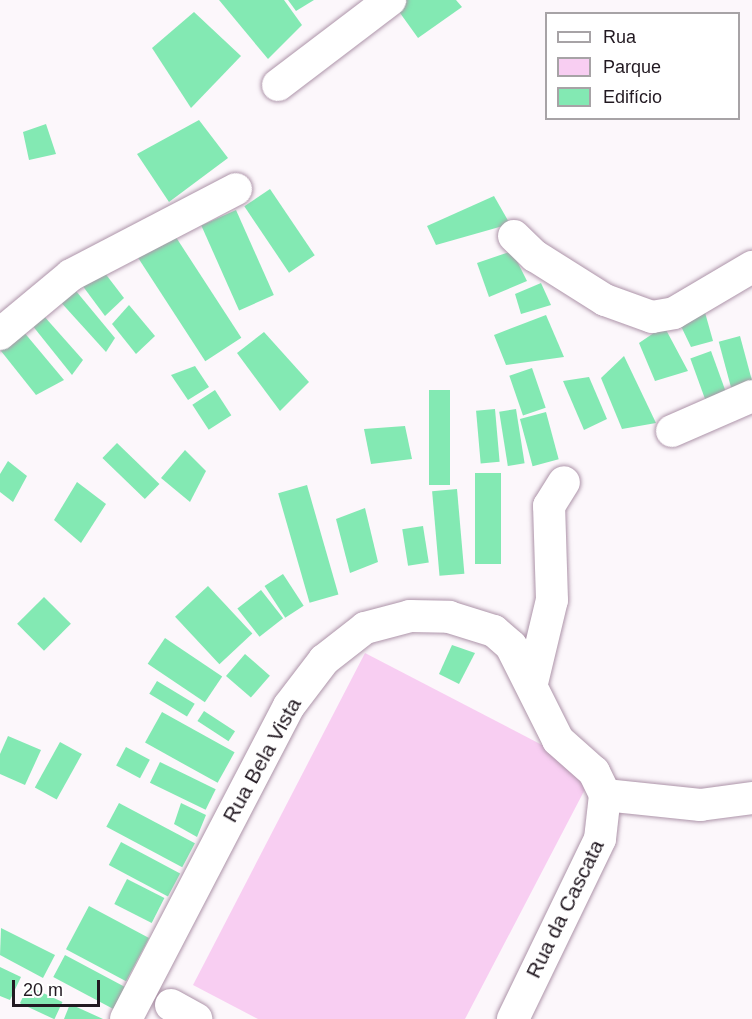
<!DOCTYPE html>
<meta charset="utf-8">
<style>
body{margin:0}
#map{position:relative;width:752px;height:1019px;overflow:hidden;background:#fcf7fb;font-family:Arial,sans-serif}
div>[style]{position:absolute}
.green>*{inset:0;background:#f8cef2}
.building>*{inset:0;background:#83e9b3;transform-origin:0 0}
.roads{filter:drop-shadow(0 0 2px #ad94a9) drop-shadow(0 0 2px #ad94a9)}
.street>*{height:32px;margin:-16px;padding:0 16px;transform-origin:16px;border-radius:16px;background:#fff}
span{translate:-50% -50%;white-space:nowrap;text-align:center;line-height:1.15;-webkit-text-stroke:4.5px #fff;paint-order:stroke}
.street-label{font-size:21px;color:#221921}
.legend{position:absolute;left:545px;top:12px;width:195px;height:108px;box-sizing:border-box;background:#fff;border:2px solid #a7a3a6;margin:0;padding:8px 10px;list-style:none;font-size:18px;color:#221921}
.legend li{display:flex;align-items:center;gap:12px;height:30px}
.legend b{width:30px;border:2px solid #a7a3a6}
.scale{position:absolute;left:12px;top:980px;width:88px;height:27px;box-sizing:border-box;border:3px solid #221921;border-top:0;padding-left:8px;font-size:18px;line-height:21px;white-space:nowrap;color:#221921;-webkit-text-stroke:4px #fff;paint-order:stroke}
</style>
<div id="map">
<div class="green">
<div style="clip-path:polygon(365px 653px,594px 772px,465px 1019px,258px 1019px,193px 985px)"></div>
</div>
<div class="building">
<div style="clip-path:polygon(219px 0,284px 0,302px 25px,268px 59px)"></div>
<div style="clip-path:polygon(288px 0,314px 0,296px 11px)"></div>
<div style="clip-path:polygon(403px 0,456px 0,462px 7px,418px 38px,395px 6px)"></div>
<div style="clip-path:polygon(194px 12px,241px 56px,191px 108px,152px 48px)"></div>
<div style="clip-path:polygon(199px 120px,228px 158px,169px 202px,137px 154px)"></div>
<div style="clip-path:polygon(46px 124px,56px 154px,29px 160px,23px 132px)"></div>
<div style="left:270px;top:189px;width:80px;height:31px;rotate:56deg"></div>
<div style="clip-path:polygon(494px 196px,510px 224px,436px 245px,427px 226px)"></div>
<div style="left:236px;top:210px;width:93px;height:38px;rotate:66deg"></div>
<div style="left:170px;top:228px;width:131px;height:43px;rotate:57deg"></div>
<div style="clip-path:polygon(512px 251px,527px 281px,489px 297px,477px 263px)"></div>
<div style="clip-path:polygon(101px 268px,124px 298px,105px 316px,79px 281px)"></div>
<div style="clip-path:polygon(541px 283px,551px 305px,521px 314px,515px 294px)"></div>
<div style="clip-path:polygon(71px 285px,115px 338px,106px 352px,57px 298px)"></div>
<div style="clip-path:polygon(129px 305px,155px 336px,136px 354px,112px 324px)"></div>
<div style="clip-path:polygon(704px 309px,713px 341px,691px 347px,679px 322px)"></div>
<div style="clip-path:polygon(43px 315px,83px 360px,72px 375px,32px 325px)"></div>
<div style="clip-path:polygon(546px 315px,564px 357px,506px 365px,494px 335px)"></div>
<div style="clip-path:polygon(664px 326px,688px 371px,655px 381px,639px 343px)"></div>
<div style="clip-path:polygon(23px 331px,64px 380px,36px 395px,1px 351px)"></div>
<div style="clip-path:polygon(264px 332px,309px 382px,280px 411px,237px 353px)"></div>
<div style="left:740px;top:336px;width:48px;height:22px;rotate:75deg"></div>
<div style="left:711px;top:351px;width:47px;height:22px;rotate:70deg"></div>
<div style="clip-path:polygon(624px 356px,656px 423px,622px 429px,601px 378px)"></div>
<div style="clip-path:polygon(195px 366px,209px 387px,188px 400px,171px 375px)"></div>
<div style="left:532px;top:368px;width:42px;height:24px;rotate:71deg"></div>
<div style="clip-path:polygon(589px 377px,607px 419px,584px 430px,563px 381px)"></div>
<div style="left:215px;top:390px;width:30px;height:27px;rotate:57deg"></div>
<div style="left:429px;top:390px;width:21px;height:95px"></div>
<div style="left:495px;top:409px;width:53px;height:19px;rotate:85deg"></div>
<div style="left:516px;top:409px;width:55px;height:17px;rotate:81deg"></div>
<div style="left:546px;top:412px;width:49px;height:27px;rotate:75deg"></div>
<div style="clip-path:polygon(405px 426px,412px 459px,371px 464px,364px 429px)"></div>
<div style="left:117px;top:443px;width:59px;height:21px;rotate:44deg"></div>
<div style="clip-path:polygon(185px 450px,206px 471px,190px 502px,161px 478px)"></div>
<div style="clip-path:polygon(8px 461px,27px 476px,13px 502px,0 492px,0 474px)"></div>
<div style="left:475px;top:473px;width:26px;height:91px"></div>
<div style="clip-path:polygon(77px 482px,106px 504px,81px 543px,54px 520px)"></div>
<div style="left:307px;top:485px;width:114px;height:30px;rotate:74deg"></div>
<div style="left:457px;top:489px;width:85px;height:25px;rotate:85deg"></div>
<div style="clip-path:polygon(365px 508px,378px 562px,350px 573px,336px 519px)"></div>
<div style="left:423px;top:526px;width:37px;height:21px;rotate:81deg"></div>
<div style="left:283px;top:574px;width:38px;height:22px;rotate:57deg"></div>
<div style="left:208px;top:586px;width:65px;height:45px;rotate:47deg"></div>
<div style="left:261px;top:590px;width:36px;height:30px;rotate:52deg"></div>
<div style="left:44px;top:597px;width:38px;height:38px;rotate:45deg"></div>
<div style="left:165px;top:638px;width:69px;height:31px;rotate:34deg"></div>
<div style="clip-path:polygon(452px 645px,475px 653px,459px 684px,439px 674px)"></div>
<div style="left:245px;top:654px;width:33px;height:29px;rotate:41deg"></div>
<div style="left:157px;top:681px;width:44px;height:15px;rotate:31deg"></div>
<div style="left:204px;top:711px;width:37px;height:12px;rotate:33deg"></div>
<div style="left:162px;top:712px;width:83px;height:35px;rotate:29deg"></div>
<div style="clip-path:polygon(8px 736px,41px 750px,25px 785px,0 774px,0 754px)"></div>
<div style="left:60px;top:742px;width:25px;height:52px;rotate:29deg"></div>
<div style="left:126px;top:747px;width:27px;height:21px;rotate:28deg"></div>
<div style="left:160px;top:762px;width:62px;height:23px;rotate:26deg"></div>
<div style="left:119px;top:803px;width:86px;height:27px;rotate:28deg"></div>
<div style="clip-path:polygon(181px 803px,206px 815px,197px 837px,174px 824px)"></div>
<div style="left:121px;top:842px;width:67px;height:26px;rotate:28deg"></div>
<div style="left:127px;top:879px;width:42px;height:28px;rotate:27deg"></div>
<div style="left:89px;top:906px;width:68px;height:49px;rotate:28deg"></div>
<div style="clip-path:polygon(1px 928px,55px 955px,43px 978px,0 955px)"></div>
<div style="left:65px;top:955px;width:68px;height:25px;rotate:28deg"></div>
<div style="clip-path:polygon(0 967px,21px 977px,10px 1000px,0 996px)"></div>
<div style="left:28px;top:986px;width:38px;height:19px;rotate:25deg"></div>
<div style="clip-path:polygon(70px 1004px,103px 1019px,64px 1019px)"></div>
</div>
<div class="roads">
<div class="street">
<div style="left:278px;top:85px;width:141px;rotate:-37.2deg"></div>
<div style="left:514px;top:236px;width:29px;rotate:44deg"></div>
<div style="left:535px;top:256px;width:83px;rotate:32.2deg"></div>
<div style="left:605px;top:300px;width:50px;rotate:19.9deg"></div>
<div style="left:652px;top:317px;width:22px;rotate:-10deg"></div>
<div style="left:674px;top:313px;width:91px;rotate:-30.5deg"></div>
<div style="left:0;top:334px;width:92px;rotate:-39.7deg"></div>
<div style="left:71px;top:275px;width:186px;rotate:-27.5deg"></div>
<div style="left:672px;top:431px;width:87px;rotate:-23.6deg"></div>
<div style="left:532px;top:683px;width:85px;rotate:-76.5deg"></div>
<div style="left:552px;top:600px;width:94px;rotate:-91.8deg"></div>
<div style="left:549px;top:506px;width:28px;rotate:-58deg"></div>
<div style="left:605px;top:795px;width:96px;rotate:6deg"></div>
<div style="left:700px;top:805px;width:52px;rotate:-7.7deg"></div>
<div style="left:171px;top:1005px;width:29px;rotate:29deg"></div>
<div style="left:126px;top:1019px;width:353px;rotate:-62.5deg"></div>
<div style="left:289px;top:706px;width:58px;rotate:-52.7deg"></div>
<div style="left:324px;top:660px;width:52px;rotate:-38deg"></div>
<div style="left:365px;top:628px;width:47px;rotate:-14.9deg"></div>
<div style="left:410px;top:616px;width:39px;rotate:1deg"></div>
<div style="left:449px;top:617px;width:47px;rotate:17.3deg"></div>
<div style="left:494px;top:631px;width:23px;rotate:41deg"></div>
<div style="left:511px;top:646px;width:105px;rotate:63.4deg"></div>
<div style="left:558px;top:740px;width:48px;rotate:41.6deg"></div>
<div style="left:594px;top:772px;width:25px;rotate:64deg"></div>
<div style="left:605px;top:795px;width:44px;rotate:96.5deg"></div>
<div style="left:600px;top:839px;width:200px;rotate:115.8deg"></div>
</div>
</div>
<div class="street-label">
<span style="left:262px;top:760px;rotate:-61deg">Rua Bela Vista</span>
<span style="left:565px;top:909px;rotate:-64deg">Rua da Cascata</span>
</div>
<ul class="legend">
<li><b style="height:8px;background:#fff"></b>Rua</li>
<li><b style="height:16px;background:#f8cef2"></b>Parque</li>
<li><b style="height:16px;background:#83e9b3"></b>Edifício</li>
</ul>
<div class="scale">20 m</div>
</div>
